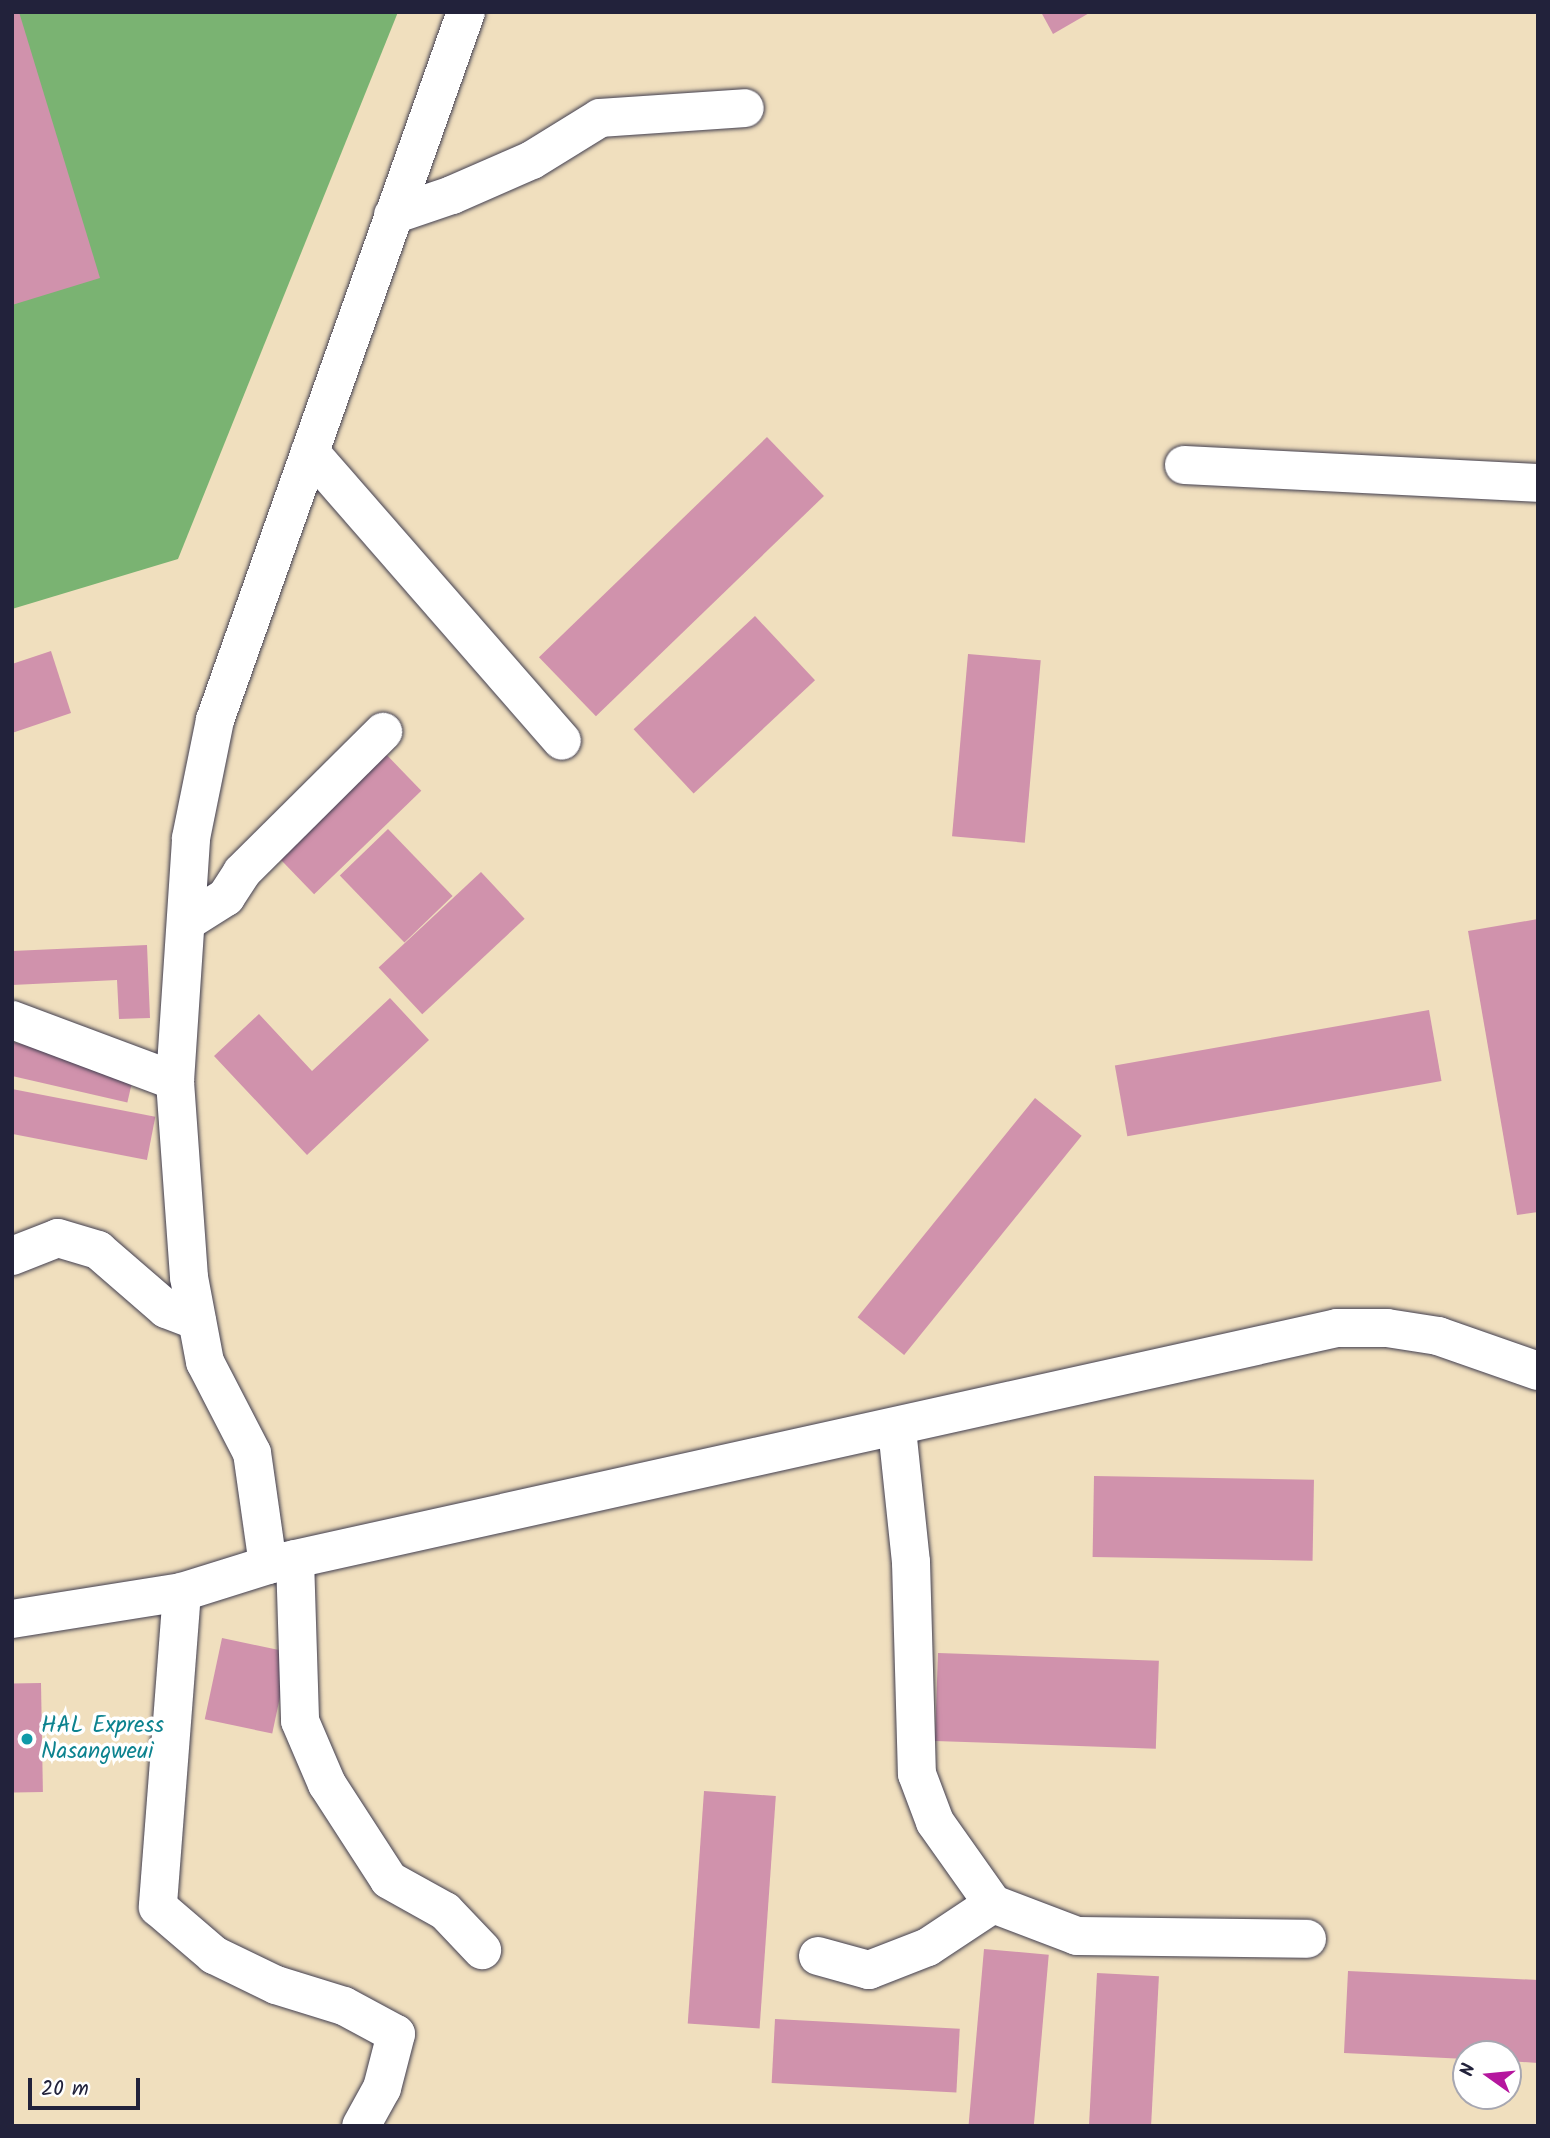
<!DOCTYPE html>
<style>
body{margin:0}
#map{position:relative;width:1550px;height:2138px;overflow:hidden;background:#f0dfbe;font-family:Kalam,sans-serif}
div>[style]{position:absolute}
.forest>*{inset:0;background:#7ab372}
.building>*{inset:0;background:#d092ac;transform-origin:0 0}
.roads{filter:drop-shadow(0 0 2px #413e4f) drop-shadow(0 0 2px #413e4f)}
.minor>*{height:38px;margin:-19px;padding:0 19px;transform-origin:19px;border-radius:19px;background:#fff}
.dots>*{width:19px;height:19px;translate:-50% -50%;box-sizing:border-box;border:4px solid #fff;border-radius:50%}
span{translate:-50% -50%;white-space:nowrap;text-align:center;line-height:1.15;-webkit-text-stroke:7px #fff;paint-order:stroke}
.culture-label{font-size:23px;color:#0d838f}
.left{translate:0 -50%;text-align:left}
.frame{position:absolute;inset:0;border:14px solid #22223b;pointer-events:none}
.north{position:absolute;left:1452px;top:2040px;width:70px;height:70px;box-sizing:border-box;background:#fff;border:2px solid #a7a7b1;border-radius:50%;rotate:285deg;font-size:19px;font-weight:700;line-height:28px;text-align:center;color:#22223b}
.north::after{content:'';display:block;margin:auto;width:24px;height:32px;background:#b5179e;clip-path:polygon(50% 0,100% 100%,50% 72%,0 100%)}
.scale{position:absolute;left:28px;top:2078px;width:112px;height:32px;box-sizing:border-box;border:4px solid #22223b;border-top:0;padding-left:9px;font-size:21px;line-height:24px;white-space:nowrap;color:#22223b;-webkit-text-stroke:5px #fff;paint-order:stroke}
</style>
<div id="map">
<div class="forest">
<div style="clip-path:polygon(12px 12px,398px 12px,178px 559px,12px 609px)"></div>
</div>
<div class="building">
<div style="clip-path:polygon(12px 12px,19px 12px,100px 278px,12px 305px)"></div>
<div style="clip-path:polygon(1041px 12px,1091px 12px,1053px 34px)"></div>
<div style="left:767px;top:437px;width:82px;height:317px;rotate:46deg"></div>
<div style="left:755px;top:616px;width:88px;height:166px;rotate:47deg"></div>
<div style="clip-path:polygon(51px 651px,71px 713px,12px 733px,12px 664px)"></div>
<div style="left:968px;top:654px;width:73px;height:183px;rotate:5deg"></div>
<div style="left:381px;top:749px;width:58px;height:149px;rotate:46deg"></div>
<div style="left:388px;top:829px;width:93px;height:67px;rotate:46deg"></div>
<div style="left:481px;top:872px;width:64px;height:140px;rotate:47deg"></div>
<div style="clip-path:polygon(1538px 919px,1538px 1212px,1517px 1215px,1468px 931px)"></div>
<div style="clip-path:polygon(147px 945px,150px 1018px,119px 1019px,117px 980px,12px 985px,12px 951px)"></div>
<div style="clip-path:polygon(390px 998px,429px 1040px,307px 1155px,214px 1056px,259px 1014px,312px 1071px)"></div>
<div style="left:1429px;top:1010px;width:72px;height:319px;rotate:80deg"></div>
<div style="left:12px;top:1042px;width:126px;height:33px;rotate:13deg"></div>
<div style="left:12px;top:1089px;width:146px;height:44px;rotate:11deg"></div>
<div style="left:1035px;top:1098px;width:60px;height:282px;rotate:39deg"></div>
<div style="left:1094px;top:1476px;width:220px;height:81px;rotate:1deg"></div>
<div style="left:222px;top:1638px;width:69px;height:83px;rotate:12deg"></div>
<div style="left:938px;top:1653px;width:221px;height:88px;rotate:2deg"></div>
<div style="left:41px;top:1683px;width:109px;height:29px;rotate:89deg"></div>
<div style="left:704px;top:1791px;width:72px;height:233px;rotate:4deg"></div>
<div style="left:984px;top:1949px;width:65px;height:178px;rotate:5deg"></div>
<div style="clip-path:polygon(1348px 1971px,1538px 1980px,1538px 2063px,1508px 2061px,1508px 2054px,1466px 2054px,1466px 2059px,1344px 2053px)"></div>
<div style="left:1097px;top:1973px;width:62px;height:153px;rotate:3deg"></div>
<div style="left:775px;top:2019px;width:185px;height:64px;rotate:3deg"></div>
</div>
<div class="roads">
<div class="minor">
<div style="left:393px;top:215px;width:62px;rotate:-18.7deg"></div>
<div style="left:452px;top:195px;width:87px;rotate:-23.6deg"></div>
<div style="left:532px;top:160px;width:80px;rotate:-31.7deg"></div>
<div style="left:600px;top:118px;width:145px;rotate:-3.9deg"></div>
<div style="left:310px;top:452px;width:383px;rotate:48.9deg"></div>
<div style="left:1184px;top:465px;width:354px;rotate:2.9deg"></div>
<div style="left:188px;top:921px;width:45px;rotate:-32.3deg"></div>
<div style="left:226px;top:897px;width:30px;rotate:-57deg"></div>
<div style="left:242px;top:872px;width:199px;rotate:-44.8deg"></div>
<div style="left:12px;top:1020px;width:174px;rotate:20.5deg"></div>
<div style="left:12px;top:1256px;width:49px;rotate:-21.4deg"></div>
<div style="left:58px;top:1238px;width:42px;rotate:16.7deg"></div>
<div style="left:98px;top:1250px;width:90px;rotate:40.9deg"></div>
<div style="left:166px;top:1309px;width:33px;rotate:21deg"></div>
<div style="left:897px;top:1429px;width:134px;rotate:84deg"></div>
<div style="left:911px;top:1562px;width:212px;rotate:88.4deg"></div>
<div style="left:917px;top:1774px;width:51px;rotate:69.4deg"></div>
<div style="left:935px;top:1822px;width:100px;rotate:54.7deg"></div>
<div style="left:993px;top:1904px;width:90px;rotate:20.9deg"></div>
<div style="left:1077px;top:1936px;width:230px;rotate:0.7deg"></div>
<div style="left:295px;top:1559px;width:162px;rotate:88.2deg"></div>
<div style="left:300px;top:1721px;width:69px;rotate:66.8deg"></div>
<div style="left:327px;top:1784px;width:114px;rotate:57.1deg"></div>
<div style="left:389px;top:1880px;width:64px;rotate:29deg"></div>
<div style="left:445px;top:1911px;width:54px;rotate:46.5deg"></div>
<div style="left:268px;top:1565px;width:113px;rotate:-98.1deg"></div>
<div style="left:252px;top:1453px;width:102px;rotate:-117.3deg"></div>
<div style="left:205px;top:1362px;width:86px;rotate:-100.7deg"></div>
<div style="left:189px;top:1277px;width:196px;rotate:-94.1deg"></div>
<div style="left:175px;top:1081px;width:244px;rotate:-86.2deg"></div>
<div style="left:191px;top:838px;width:120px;rotate:-78.5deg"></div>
<div style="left:215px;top:720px;width:751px;rotate:-70.48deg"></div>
<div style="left:182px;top:1592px;width:316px;rotate:94.4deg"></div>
<div style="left:158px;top:1907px;width:74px;rotate:40.6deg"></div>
<div style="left:214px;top:1955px;width:69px;rotate:25.8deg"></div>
<div style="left:276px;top:1985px;width:71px;rotate:17.2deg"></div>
<div style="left:344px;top:2006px;width:59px;rotate:28.3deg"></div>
<div style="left:396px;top:2034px;width:56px;rotate:104.5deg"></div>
<div style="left:382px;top:2088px;width:43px;rotate:118.9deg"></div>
<div style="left:12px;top:1619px;width:172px;rotate:-9deg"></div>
<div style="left:182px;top:1592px;width:90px;rotate:-17.4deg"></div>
<div style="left:268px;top:1565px;width:1095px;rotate:-12.5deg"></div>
<div style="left:1337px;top:1328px;width:50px"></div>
<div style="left:1387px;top:1328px;width:52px;rotate:8.9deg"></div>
<div style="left:1438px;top:1336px;width:106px;rotate:19.3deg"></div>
<div style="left:818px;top:1956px;width:53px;rotate:15.4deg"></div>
<div style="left:869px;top:1970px;width:63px;rotate:-21.3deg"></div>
<div style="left:928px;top:1947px;width:78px;rotate:-33.5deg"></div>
</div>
</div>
<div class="dots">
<div style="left:27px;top:1739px;background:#0f9aa8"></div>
</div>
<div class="culture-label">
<span class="left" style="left:41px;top:1739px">HAL Express<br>Nasangweui</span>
</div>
<div class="frame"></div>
<div class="north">N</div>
<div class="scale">20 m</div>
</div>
